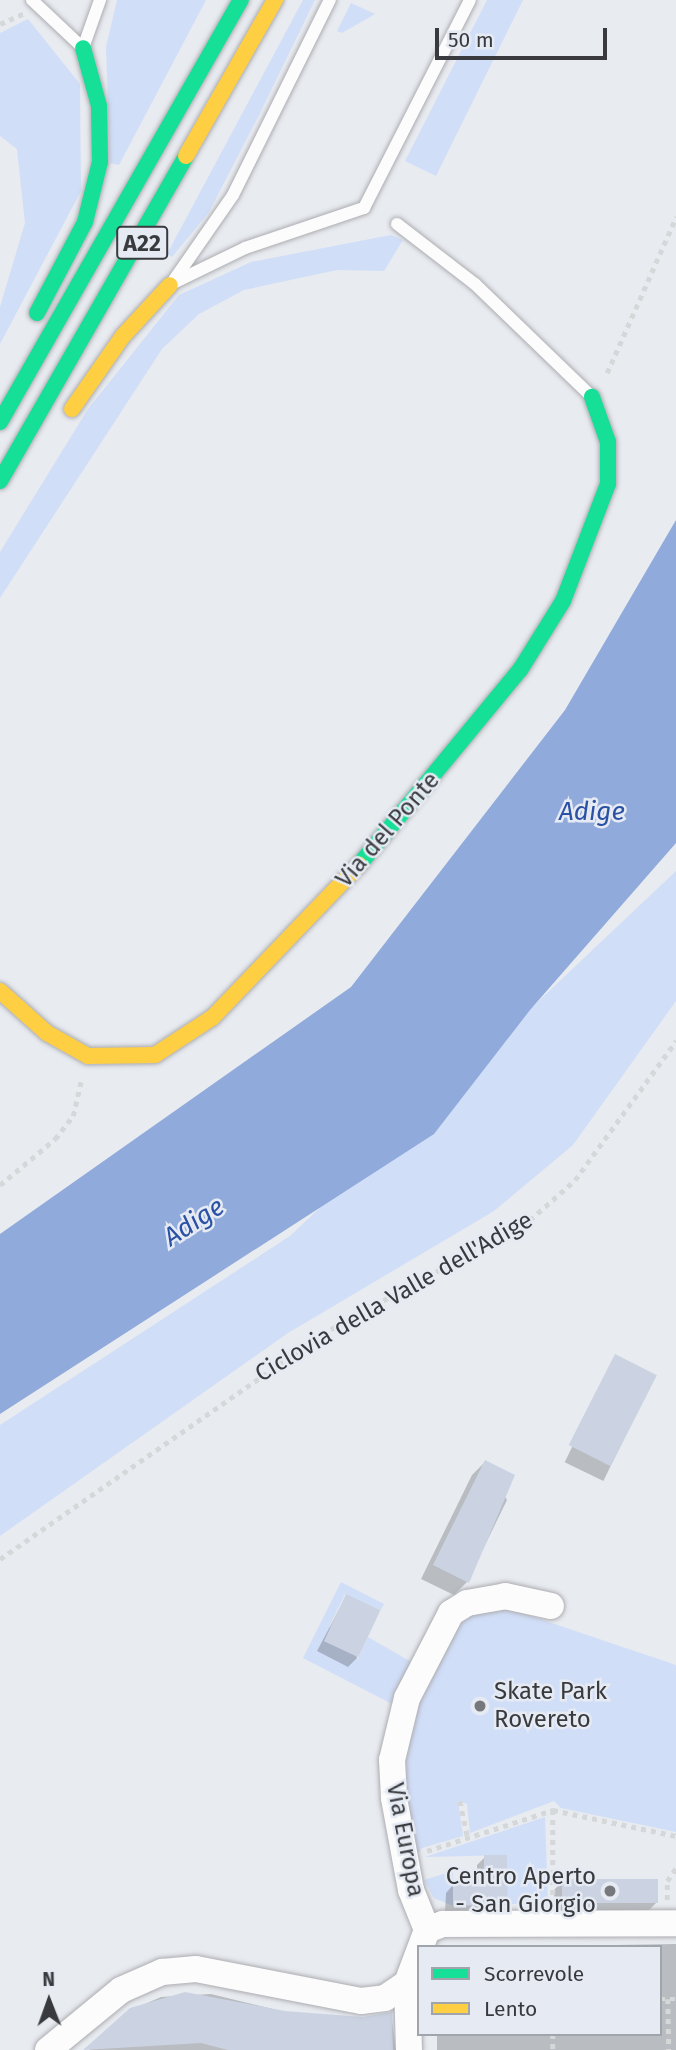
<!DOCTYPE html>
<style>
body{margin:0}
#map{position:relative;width:676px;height:2050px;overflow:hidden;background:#e8ebf0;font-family:"Fira Sans",sans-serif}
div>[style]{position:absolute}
.green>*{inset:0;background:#d1def8}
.water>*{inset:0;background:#90aadc}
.shadow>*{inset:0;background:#0003;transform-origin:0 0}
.building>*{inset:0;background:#cbd3e3;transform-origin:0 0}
.path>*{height:4.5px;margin-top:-2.25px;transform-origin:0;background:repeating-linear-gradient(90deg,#d5d7d8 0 5px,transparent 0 10px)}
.roads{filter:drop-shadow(0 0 2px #acadb1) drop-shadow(0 0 2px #acadb1)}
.lane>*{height:12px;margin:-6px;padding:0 6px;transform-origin:6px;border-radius:6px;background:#fcfcfd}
.street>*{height:26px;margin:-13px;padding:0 13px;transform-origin:13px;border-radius:13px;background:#fcfcfd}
.fast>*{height:16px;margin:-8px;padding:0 8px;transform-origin:8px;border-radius:8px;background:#16e098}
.slow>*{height:16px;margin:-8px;padding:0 8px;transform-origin:8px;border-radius:8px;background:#ffcf43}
.dots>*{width:19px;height:19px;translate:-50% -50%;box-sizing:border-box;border:4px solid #e5eaf3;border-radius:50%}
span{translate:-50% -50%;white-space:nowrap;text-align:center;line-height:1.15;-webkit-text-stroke:5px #e5eaf3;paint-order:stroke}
.shield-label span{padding:2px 5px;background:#e5eaf3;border:2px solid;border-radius:5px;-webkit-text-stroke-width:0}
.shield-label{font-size:23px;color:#383a3e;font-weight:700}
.street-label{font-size:24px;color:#383a3e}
.poi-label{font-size:24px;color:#383a3e}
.left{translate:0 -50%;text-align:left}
.right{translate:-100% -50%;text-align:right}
.water-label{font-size:26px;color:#2b51a5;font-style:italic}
.legend{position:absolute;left:417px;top:1945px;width:245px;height:91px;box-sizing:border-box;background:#e5eaf3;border:2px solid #a0a4ab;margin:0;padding:9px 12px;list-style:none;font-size:21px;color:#383a3e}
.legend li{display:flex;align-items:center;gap:14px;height:35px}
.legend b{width:35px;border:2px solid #a0a4ab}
.north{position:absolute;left:14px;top:1966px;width:70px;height:70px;-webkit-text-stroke:5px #e5eaf3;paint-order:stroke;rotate:359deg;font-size:19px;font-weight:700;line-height:28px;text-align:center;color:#383a3e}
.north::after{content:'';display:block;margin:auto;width:24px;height:32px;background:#383a3e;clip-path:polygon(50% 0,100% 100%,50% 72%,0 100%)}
.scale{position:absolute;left:435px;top:28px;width:172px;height:32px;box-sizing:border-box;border:4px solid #383a3e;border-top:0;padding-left:9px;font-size:21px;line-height:24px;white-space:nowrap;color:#383a3e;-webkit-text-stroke:5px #e5eaf3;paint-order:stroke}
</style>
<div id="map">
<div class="green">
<div style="clip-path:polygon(117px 0,206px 0,119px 165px,110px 163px,106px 47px)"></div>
<div style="clip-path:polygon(303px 0,315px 0,259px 115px,209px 212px,172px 257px,167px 254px)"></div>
<div style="clip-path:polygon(487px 0,523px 0,436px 176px,405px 161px)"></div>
<div style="clip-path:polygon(351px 3px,375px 14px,342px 33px,337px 31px)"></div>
<div style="clip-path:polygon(28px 19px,80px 84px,81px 191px,0 344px,0 307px,25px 223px,17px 149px,0 136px,0 33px)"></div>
<div style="clip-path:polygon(391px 235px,403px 240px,384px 271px,337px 270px,244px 290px,199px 314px,162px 349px,0 598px,0 552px,88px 409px,179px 295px,251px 262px)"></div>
<div style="clip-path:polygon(676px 871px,676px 1001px,573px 1145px,494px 1211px,288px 1333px,0 1536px,0 1425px,290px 1236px)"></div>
<div style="clip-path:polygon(341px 1582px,384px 1604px,381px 1610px,345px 1594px,329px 1627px,358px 1659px,368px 1637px,415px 1664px,396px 1706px,303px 1658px)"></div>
<div style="clip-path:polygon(507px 1608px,676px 1665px,676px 1832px,561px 1808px,554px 1801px,470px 1833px,467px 1804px,458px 1801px,463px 1836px,422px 1848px,416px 1856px,401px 1798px,402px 1736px,461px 1617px)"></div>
<div style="clip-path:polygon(545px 1817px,548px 1904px,508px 1904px,507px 1855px,425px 1857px)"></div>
<div style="clip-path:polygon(453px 1871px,453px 1906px,434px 1898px,424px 1880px)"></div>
</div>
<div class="water">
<div style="clip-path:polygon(676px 520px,676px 843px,530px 1010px,434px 1134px,0 1414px,0 1234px,351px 987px,565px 710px)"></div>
</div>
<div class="shadow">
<div style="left:616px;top:1357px;width:43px;height:117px;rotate:26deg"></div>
<div style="clip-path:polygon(485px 1462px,507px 1500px,467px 1582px,454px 1595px,421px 1579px,472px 1475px)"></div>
<div style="clip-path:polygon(346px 1596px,357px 1658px,348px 1667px,317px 1651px)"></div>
<div style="clip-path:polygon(485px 1857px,507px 1903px,499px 1911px,445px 1913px,446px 1893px,453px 1885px,477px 1885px,477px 1865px)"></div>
<div style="clip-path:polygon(563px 1881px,657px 1902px,649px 1910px,554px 1911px,554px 1890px)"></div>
<div style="clip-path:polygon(676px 1944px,676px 2050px,437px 2050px,437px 2034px,660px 2034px,660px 1947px,498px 1947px)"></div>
<div style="clip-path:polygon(211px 1994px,285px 2012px,363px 2018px,391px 2014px,396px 2050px,89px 2050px,131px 2010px,161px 1997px)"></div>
</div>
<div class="building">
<div style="left:615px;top:1354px;width:47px;height:102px;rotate:27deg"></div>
<div style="clip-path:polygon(485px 1460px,515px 1475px,469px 1583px,433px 1565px)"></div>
<div style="left:346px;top:1594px;width:38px;height:52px;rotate:25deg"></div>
<div style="clip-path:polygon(484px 1855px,507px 1855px,508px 1904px,453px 1906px,453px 1884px,484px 1883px)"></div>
<div style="left:562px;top:1879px;width:96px;height:24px"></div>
<div style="clip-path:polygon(185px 1992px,285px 2011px,363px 2017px,392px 2012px,393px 2050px,228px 2050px,201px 2043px,83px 2050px,130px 2008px)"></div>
</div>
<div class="path">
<div style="left:0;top:24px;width:27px;rotate:-24deg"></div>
<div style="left:607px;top:373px;width:171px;rotate:-66.1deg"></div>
<div style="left:0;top:1185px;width:72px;rotate:-39.9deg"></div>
<div style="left:55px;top:1139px;width:29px;rotate:-52deg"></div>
<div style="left:73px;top:1116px;width:35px;rotate:-77deg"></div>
<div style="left:0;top:1559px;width:393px;rotate:-34.9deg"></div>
<div style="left:322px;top:1334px;width:237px;rotate:-28.7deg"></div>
<div style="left:530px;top:1220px;width:60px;rotate:-41.6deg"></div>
<div style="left:575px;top:1180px;width:172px;rotate:-54deg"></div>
<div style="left:460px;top:1801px;width:38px;rotate:78deg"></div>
<div style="left:553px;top:1810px;width:90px;rotate:90deg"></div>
<div style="left:427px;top:1851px;width:133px;rotate:-18deg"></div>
<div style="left:553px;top:1810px;width:126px;rotate:11.9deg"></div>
<div style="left:667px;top:1900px;width:19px;rotate:-90deg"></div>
<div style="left:667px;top:1881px;width:16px;rotate:-55deg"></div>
<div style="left:660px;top:1999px;width:16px"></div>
<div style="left:668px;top:1999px;width:51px;rotate:88.9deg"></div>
<div style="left:553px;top:2034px;width:16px;rotate:90deg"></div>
</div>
<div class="roads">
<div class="lane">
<div style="left:32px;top:0;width:70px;rotate:43.3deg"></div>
<div style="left:83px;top:48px;width:51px;rotate:-70.5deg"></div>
<div style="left:397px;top:224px;width:98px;rotate:37.6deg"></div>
<div style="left:475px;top:284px;width:158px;rotate:44deg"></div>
<div style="left:174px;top:280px;width:103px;rotate:-55.2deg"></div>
<div style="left:233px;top:195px;width:218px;rotate:-63.6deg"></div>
<div style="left:173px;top:283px;width:80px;rotate:-25.9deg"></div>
<div style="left:245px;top:248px;width:126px;rotate:-18.6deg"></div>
<div style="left:364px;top:208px;width:233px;rotate:-63deg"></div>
</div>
<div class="street">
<div style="left:427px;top:1930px;width:43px;rotate:-111.8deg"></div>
<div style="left:411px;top:1890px;width:94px;rotate:-100.5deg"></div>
<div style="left:394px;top:1798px;width:38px;rotate:-93deg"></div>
<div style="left:392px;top:1760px;width:64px;rotate:-76.4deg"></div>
<div style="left:407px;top:1698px;width:96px;rotate:-62.6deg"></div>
<div style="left:451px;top:1613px;width:19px;rotate:-32deg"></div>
<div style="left:467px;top:1603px;width:39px;rotate:-10deg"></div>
<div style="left:505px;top:1596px;width:47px;rotate:12.3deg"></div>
<div style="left:407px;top:1983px;width:67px;rotate:88.3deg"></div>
<div style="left:48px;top:2050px;width:94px;rotate:-39.4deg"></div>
<div style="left:121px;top:1990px;width:45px;rotate:-23.7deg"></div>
<div style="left:162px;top:1972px;width:34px;rotate:-5deg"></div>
<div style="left:196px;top:1969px;width:168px;rotate:11deg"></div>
<div style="left:361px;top:2001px;width:24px;rotate:-7deg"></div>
<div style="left:385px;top:1998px;width:27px;rotate:-34deg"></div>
<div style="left:407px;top:1983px;width:57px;rotate:-69.3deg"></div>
<div style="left:427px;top:1930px;width:17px;rotate:-21deg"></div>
<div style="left:443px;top:1924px;width:233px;rotate:-0.2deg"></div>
</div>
<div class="fast">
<div style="left:37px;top:313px;width:103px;rotate:-62.2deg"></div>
<div style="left:85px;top:222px;width:62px;rotate:-76deg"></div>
<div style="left:100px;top:162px;width:56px;rotate:-91deg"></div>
<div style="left:99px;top:106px;width:60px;rotate:-105.4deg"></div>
<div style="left:0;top:422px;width:486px;rotate:-60.3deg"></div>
<div style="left:0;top:481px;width:374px;rotate:-60.2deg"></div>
<div style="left:359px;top:865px;width:253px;rotate:-50.5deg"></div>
<div style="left:520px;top:670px;width:81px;rotate:-58.1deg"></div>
<div style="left:563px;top:601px;width:125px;rotate:-69deg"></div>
<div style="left:608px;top:484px;width:42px;rotate:-90deg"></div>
<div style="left:608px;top:442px;width:48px;rotate:-109.6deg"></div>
</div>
<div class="slow">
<div style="left:186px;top:156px;width:180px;rotate:-60.3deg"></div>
<div style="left:72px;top:409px;width:89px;rotate:-55.1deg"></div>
<div style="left:123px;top:336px;width:69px;rotate:-47.3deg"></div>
<div style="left:0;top:991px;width:63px;rotate:41.8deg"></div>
<div style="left:47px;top:1033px;width:47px;rotate:29.3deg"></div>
<div style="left:88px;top:1056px;width:67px;rotate:-0.9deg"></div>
<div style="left:155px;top:1055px;width:69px;rotate:-33.2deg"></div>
<div style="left:213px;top:1017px;width:211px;rotate:-46.2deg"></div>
</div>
</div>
<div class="dots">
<div style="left:480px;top:1706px;background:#76787c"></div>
<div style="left:610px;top:1891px;background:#76787c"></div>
</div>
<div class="shield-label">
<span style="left:142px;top:243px">A22</span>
</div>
<div class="street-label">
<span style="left:388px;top:830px;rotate:-49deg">Via del Ponte</span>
<span style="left:394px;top:1297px;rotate:-30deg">Ciclovia della Valle dell'Adige</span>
<span style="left:405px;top:1840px;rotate:79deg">Via Europa</span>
</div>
<div class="poi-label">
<span class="left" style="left:494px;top:1706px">Skate Park<br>Rovereto</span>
<span class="right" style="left:596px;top:1891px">Centro Aperto<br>- San Giorgio</span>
</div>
<div class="water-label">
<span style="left:592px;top:812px">Adige</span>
<span style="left:194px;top:1222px;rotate:-33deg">Adige</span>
</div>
<ul class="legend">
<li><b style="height:9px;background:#16e098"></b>Scorrevole</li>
<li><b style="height:9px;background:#ffcf43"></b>Lento</li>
</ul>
<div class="north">N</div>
<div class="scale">50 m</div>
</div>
